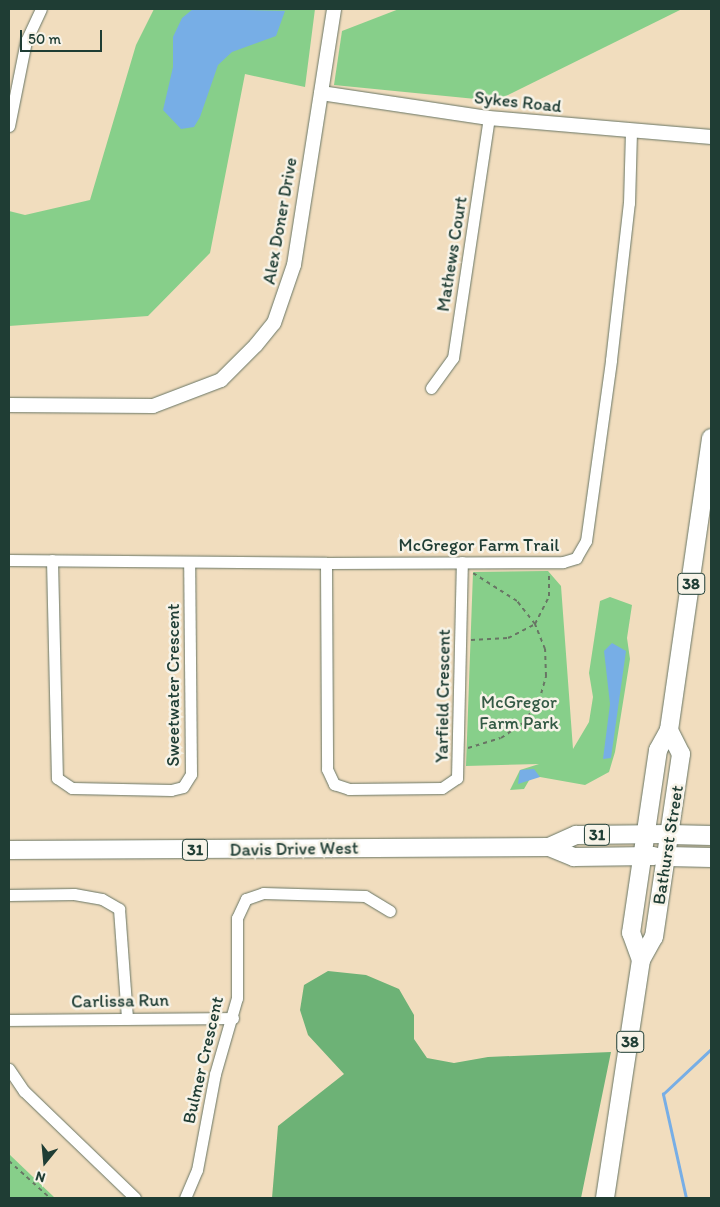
<!DOCTYPE html>
<style>
body{margin:0}
#map{position:relative;width:720px;height:1207px;overflow:hidden;background:#f1ddbe;font-family:Itim,sans-serif}
div>[style]{position:absolute}
.green>*{inset:0;background:#87cf8a}
.forest>*{inset:0;background:#6db276}
.water>*{inset:0;background:#77aee6}
.stream>*{height:3px;margin:-1.5px;padding:0 1.5px;transform-origin:1.5px;border-radius:1.5px;background:#77aee6}
.path>*{height:2px;margin-top:-1px;transform-origin:0;background:repeating-linear-gradient(90deg,#687564 0 4px,transparent 0 8px)}
.roads{filter:drop-shadow(0 0 1px #687564) drop-shadow(0 0 1px #687564)}
.minor>*{height:11px;margin:-5.5px;padding:0 5.5px;transform-origin:5.5px;border-radius:5.5px;background:#fff}
.tertiary>*{height:14px;margin:-7px;padding:0 7px;transform-origin:7px;border-radius:7px;background:#fff}
.primary>*{height:18px;margin:-9px;padding:0 9px;transform-origin:9px;border-radius:9px;background:#fff}
.trunk>*{height:19px;margin:-9.5px;padding:0 9.5px;transform-origin:9.5px;border-radius:9.5px;background:#fff}
span{translate:-50% -50%;white-space:nowrap;text-align:center;line-height:1.15;-webkit-text-stroke:5px #f7f3e8;paint-order:stroke}
.shield-label span{padding:1px 4px;background:#f7f3e8;border:1px solid;border-radius:4px;-webkit-text-stroke-width:0}
.shield-label{font-size:16px;color:#1f3d34;font-weight:700}
.street-label{font-size:18px;color:#1f3d34}
.park-label{font-size:18px;color:#345a45}
.frame{position:absolute;inset:0;border:10px solid #1f3d34;pointer-events:none}
.north{position:absolute;left:20px;top:1137px;width:50px;height:50px;-webkit-text-stroke:4px #f7f3e8;paint-order:stroke;rotate:197deg;font-size:14px;font-weight:700;line-height:20px;text-align:center;color:#1f3d34}
.north::after{content:'';display:block;margin:auto;width:18px;height:22px;background:#1f3d34;clip-path:polygon(50% 0,100% 100%,50% 72%,0 100%)}
.scale{position:absolute;left:20px;top:30px;width:82px;height:22px;box-sizing:border-box;border:2px solid #1f3d34;border-top:0;padding-left:6px;font-size:15px;line-height:18px;white-space:nowrap;color:#1f3d34;-webkit-text-stroke:4px #f7f3e8;paint-order:stroke}
</style>
<div id="map">
<div class="green">
<div style="clip-path:polygon(154px 9px,315px 9px,305px 87px,245px 74px,210px 253px,148px 316px,9px 326px,9px 211px,25px 215px,90px 200px,136px 45px)"></div>
<div style="clip-path:polygon(399px 9px,682px 9px,496px 101px,334px 85px,342px 31px)"></div>
<div style="clip-path:polygon(548px 571px,561px 586px,573px 749px,589px 722px,593px 697px,589px 673px,600px 601px,610px 597px,632px 605px,627px 638px,630px 659px,615px 752px,609px 772px,585px 785px,540px 777px,531px 777px,524px 789px,510px 790px,520px 770px,539px 764px,466px 766px,473px 572px)"></div>
<div style="clip-path:polygon(9px 1154px,55px 1198px,9px 1198px)"></div>
</div>
<div class="forest">
<div style="clip-path:polygon(328px 971px,366px 975px,399px 989px,414px 1015px,414px 1039px,427px 1058px,454px 1063px,488px 1057px,611px 1052px,581px 1198px,272px 1198px,278px 1126px,344px 1074px,308px 1035px,300px 1010px,304px 985px)"></div>
</div>
<div class="water">
<div style="clip-path:polygon(193px 9px,285px 11px,276px 36px,232px 52px,218px 65px,200px 117px,194px 127px,181px 129px,163px 110px,173px 67px,173px 37px,182px 18px)"></div>
<div style="clip-path:polygon(612px 643px,626px 651px,611px 758px,603px 759px,610px 704px,604px 651px)"></div>
<div style="clip-path:polygon(534px 769px,540px 777px,518px 784px,520px 770px)"></div>
</div>
<div class="stream">
<div style="left:686px;top:1198px;width:107px;rotate:-102.5deg"></div>
<div style="left:663px;top:1094px;width:66px;rotate:-43.2deg"></div>
</div>
<div class="path">
<div style="left:471px;top:640px;width:37px;rotate:-3deg"></div>
<div style="left:508px;top:638px;width:30px;rotate:-27deg"></div>
<div style="left:535px;top:624px;width:31px;rotate:-63deg"></div>
<div style="left:549px;top:596px;width:23px;rotate:-90deg"></div>
<div style="left:468px;top:748px;width:34px;rotate:-17deg"></div>
<div style="left:501px;top:738px;width:27px;rotate:-34deg"></div>
<div style="left:523px;top:723px;width:27px;rotate:-54deg"></div>
<div style="left:539px;top:701px;width:26px;rotate:-74deg"></div>
<div style="left:546px;top:676px;width:27px;rotate:-92deg"></div>
<div style="left:545px;top:649px;width:27px;rotate:-112deg"></div>
<div style="left:535px;top:624px;width:29px;rotate:-128deg"></div>
<div style="left:517px;top:601px;width:52px;rotate:-147.5deg"></div>
<div style="left:9px;top:1161px;width:55px;rotate:42.1deg"></div>
</div>
<div class="roads">
<div class="minor">
<div style="left:9px;top:126px;width:87px;rotate:-78.7deg"></div>
<div style="left:26px;top:41px;width:35px;rotate:-65deg"></div>
<div style="left:431px;top:388px;width:37px;rotate:-54deg"></div>
<div style="left:453px;top:358px;width:243px;rotate:-81.5deg"></div>
<div style="left:9px;top:560px;width:317px;rotate:0.5deg"></div>
<div style="left:326px;top:563px;width:237px;rotate:-0.2deg"></div>
<div style="left:563px;top:562px;width:14px;rotate:-17deg"></div>
<div style="left:576px;top:558px;width:20px;rotate:-60deg"></div>
<div style="left:586px;top:541px;width:183px;rotate:-82.1deg"></div>
<div style="left:611px;top:360px;width:158px;rotate:-83.5deg"></div>
<div style="left:629px;top:203px;width:70px;rotate:-88.4deg"></div>
<div style="left:52px;top:560px;width:218px;rotate:88.7deg"></div>
<div style="left:57px;top:778px;width:18px;rotate:34deg"></div>
<div style="left:72px;top:788px;width:99px;rotate:1.2deg"></div>
<div style="left:171px;top:790px;width:12px;rotate:-14deg"></div>
<div style="left:183px;top:787px;width:15px;rotate:-58deg"></div>
<div style="left:191px;top:774px;width:212px;rotate:-90.5deg"></div>
<div style="left:326px;top:563px;width:206px;rotate:89.7deg"></div>
<div style="left:327px;top:769px;width:17px;rotate:65deg"></div>
<div style="left:334px;top:784px;width:16px;rotate:18deg"></div>
<div style="left:349px;top:789px;width:93px;rotate:-0.6deg"></div>
<div style="left:442px;top:788px;width:18px;rotate:-34deg"></div>
<div style="left:457px;top:778px;width:216px;rotate:-88.7deg"></div>
<div style="left:9px;top:895px;width:65px;rotate:-0.9deg"></div>
<div style="left:74px;top:894px;width:28px;rotate:10deg"></div>
<div style="left:102px;top:899px;width:20px;rotate:30deg"></div>
<div style="left:119px;top:909px;width:110px;rotate:85.8deg"></div>
<div style="left:9px;top:1020px;width:224px;rotate:-0.5deg"></div>
<div style="left:9px;top:1069px;width:27px;rotate:56deg"></div>
<div style="left:24px;top:1091px;width:154px;rotate:43.9deg"></div>
<div style="left:185px;top:1198px;width:30px;rotate:-67deg"></div>
<div style="left:197px;top:1170px;width:98px;rotate:-79.4deg"></div>
<div style="left:215px;top:1074px;width:79px;rotate:-73.9deg"></div>
<div style="left:237px;top:998px;width:80px;rotate:-90deg"></div>
<div style="left:237px;top:918px;width:21px;rotate:-65deg"></div>
<div style="left:246px;top:899px;width:18px;rotate:-19deg"></div>
<div style="left:263px;top:893px;width:102px;rotate:1.7deg"></div>
<div style="left:365px;top:896px;width:29px;rotate:31deg"></div>
</div>
<div class="tertiary">
<div style="left:321px;top:93px;width:170px;rotate:8.5deg"></div>
<div style="left:489px;top:118px;width:223px;rotate:4.9deg"></div>
<div style="left:9px;top:405px;width:144px;rotate:0.4deg"></div>
<div style="left:153px;top:406px;width:73px;rotate:-20.9deg"></div>
<div style="left:221px;top:380px;width:49px;rotate:-45deg"></div>
<div style="left:256px;top:345px;width:28px;rotate:-51deg"></div>
<div style="left:274px;top:323px;width:61px;rotate:-71deg"></div>
<div style="left:294px;top:265px;width:259px;rotate:-81.1deg"></div>
</div>
<div class="primary">
<div style="left:549px;top:847px;width:27px;rotate:22deg"></div>
<div style="left:574px;top:857px;width:80px;rotate:-0.7deg"></div>
<div style="left:9px;top:850px;width:540px;rotate:-0.32deg"></div>
<div style="left:549px;top:847px;width:30px;rotate:-24deg"></div>
<div style="left:576px;top:835px;width:93px;rotate:-0.6deg"></div>
<div style="left:641px;top:960px;width:29px;rotate:-110deg"></div>
<div style="left:631px;top:933px;width:185px;rotate:-81.6deg"></div>
<div style="left:658px;top:750px;width:23px;rotate:-61deg"></div>
<div style="left:669px;top:730px;width:295px;rotate:-81.8deg"></div>
<div style="left:605px;top:1198px;width:241px;rotate:-81.4deg"></div>
<div style="left:641px;top:960px;width:26px;rotate:-61deg"></div>
<div style="left:654px;top:937px;width:185px;rotate:-81.6deg"></div>
<div style="left:681px;top:754px;width:27px;rotate:-117deg"></div>
</div>
<div class="trunk">
<div style="left:669px;top:834px;width:42px;rotate:1.4deg"></div>
<div style="left:666px;top:856px;width:45px;rotate:1.3deg"></div>
</div>
</div>
<div class="shield-label">
<span style="left:691px;top:584px">38</span>
<span style="left:597px;top:835px">31</span>
<span style="left:195px;top:850px">31</span>
<span style="left:630px;top:1042px">38</span>
</div>
<div class="street-label">
<span style="left:518px;top:102px;rotate:6deg">Sykes Road</span>
<span style="left:280px;top:221px;rotate:-80deg">Alex Doner Drive</span>
<span style="left:452px;top:254px;rotate:-81deg">Mathews Court</span>
<span style="left:479px;top:545px">McGregor Farm Trail</span>
<span style="left:173px;top:685px;rotate:-90deg">Sweetwater Crescent</span>
<span style="left:443px;top:696px;rotate:-89deg">Yarfield Crescent</span>
<span style="left:668px;top:845px;rotate:-81deg">Bathurst Street</span>
<span style="left:294px;top:849px;rotate:-1deg">Davis Drive West</span>
<span style="left:120px;top:1001px;rotate:-1deg">Carlissa Run</span>
<span style="left:203px;top:1060px;rotate:-77deg">Bulmer Crescent</span>
</div>
<div class="park-label">
<span style="left:519px;top:713px">McGregor<br>Farm Park</span>
</div>
<div class="frame"></div>
<div class="north">N</div>
<div class="scale">50 m</div>
</div>
